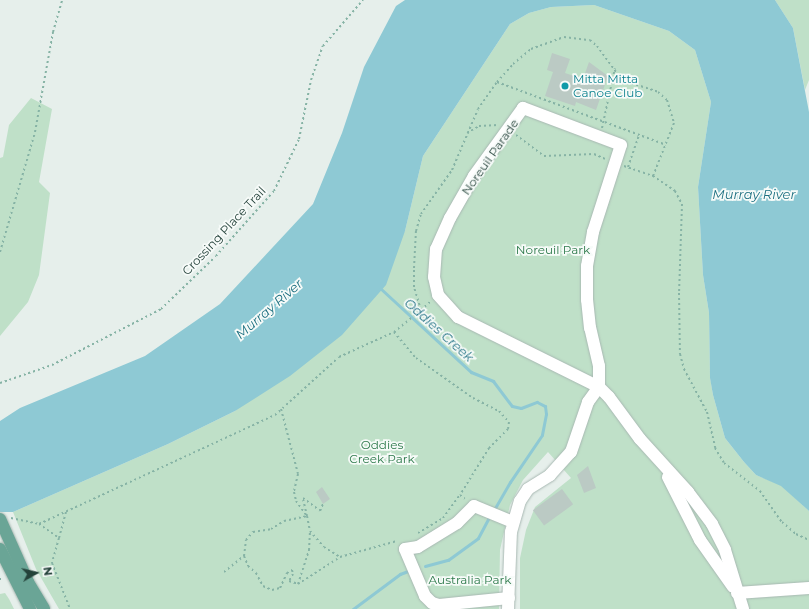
<!DOCTYPE html>
<style>
body{margin:0}
#map{position:relative;width:809px;height:609px;overflow:hidden;background:#e6efeb;font-family:Montserrat,sans-serif}
div>[style]{position:absolute}
.green>*{inset:0;background:#bfe0c8}
.water>*{inset:0;background:#8ec9d4}
.stream>*{height:3px;margin:-1.5px;padding:0 1.5px;transform-origin:1.5px;border-radius:1.5px;background:#8ec9d4}
.building>*{inset:0;background:#bbcac4;transform-origin:0 0}
.path>*{height:2px;margin-top:-1px;transform-origin:0;background:repeating-linear-gradient(90deg,#86b3a5 0 2px,transparent 0 5px)}
.roads{filter:drop-shadow(0 0 1px #a8b8b2) drop-shadow(0 0 1px #a8b8b2)}
.minor>*{height:12px;margin:-6px;padding:0 6px;transform-origin:6px;border-radius:6px;background:#fff}
.major>*{height:12px;margin:-6px;padding:0 6px;transform-origin:6px;border-radius:6px;background:#6aa596}
.dots>*{width:11px;height:11px;translate:-50% -50%;box-sizing:border-box;border:2px solid #f7fbf9;border-radius:50%}
span{translate:-50% -50%;white-space:nowrap;text-align:center;line-height:1.15;-webkit-text-stroke:3.5px #f7fbf9;paint-order:stroke}
.culture-label{font-size:12px;color:#0d838f}
.left{translate:0 -50%;text-align:left}
.street-label{font-size:12px;color:#24423a}
.park-label{font-size:12px;color:#2d7a4b}
.water-label{font-size:13px;color:#1c6f80;font-style:italic}
.north{position:absolute;left:16px;top:553px;width:40px;height:40px;-webkit-text-stroke:3px #f7fbf9;paint-order:stroke;rotate:82deg;font-size:11px;font-weight:700;line-height:16px;text-align:center;color:#24423a}
.north::after{content:'';display:block;margin:auto;width:14px;height:18px;background:#24423a;clip-path:polygon(50% 0,100% 100%,50% 72%,0 100%)}
</style>
<div id="map">
<div class="green">
<div style="clip-path:polygon(775px 0,809px 0,809px 80px,805px 90px,793px 28px)"></div>
<div style="clip-path:polygon(594px 5px,669px 31px,695px 50px,711px 102px,698px 187px,703px 275px,709px 313px,710px 377px,713px 395px,725px 438px,744px 462px,756px 475px,781px 485px,809px 511px,809px 609px,520px 609px,520px 558px,526px 530px,535px 507px,571px 478px,548px 452px,523px 480px,510px 505px,500px 550px,499px 609px,59px 609px,36px 569px,13px 512px,168px 444px,235px 411px,405px 231px,423px 156px,510px 24px,529px 13px,551px 7px)"></div>
<div style="clip-path:polygon(31px 98px,52px 109px,39px 182px,50px 193px,39px 275px,28px 302px,0 336px,0 158px,3px 157px,9px 125px)"></div>
<div style="clip-path:polygon(5px 593px,9px 599px,14px 609px,0 609px,0 594px)"></div>
</div>
<div class="water">
<div style="clip-path:polygon(405px 0,775px 0,793px 28px,809px 112px,809px 511px,781px 486px,756px 475px,744px 462px,725px 438px,713px 395px,710px 378px,709px 313px,703px 275px,698px 187px,711px 102px,695px 50px,669px 31px,594px 5px,551px 7px,529px 13px,510px 24px,423px 156px,405px 231px,386px 285px,342px 335px,290px 376px,235px 411px,168px 444px,13px 512px,0 512px,0 421px,20px 408px,145px 356px,220px 304px,313px 204px,342px 133px,364px 67px,396px 6px)"></div>
</div>
<div class="stream">
<div style="left:380px;top:288px;width:124px;rotate:42.7deg"></div>
<div style="left:471px;top:372px;width:24px;rotate:22deg"></div>
<div style="left:493px;top:381px;width:31px;rotate:53deg"></div>
<div style="left:512px;top:406px;width:9px;rotate:13deg"></div>
<div style="left:521px;top:408px;width:17px;rotate:-21deg"></div>
<div style="left:537px;top:402px;width:9px;rotate:27deg"></div>
<div style="left:545px;top:406px;width:8px;rotate:83deg"></div>
<div style="left:546px;top:414px;width:21px;rotate:101deg"></div>
<div style="left:542px;top:435px;width:57px;rotate:124.2deg"></div>
<div style="left:510px;top:482px;width:32px;rotate:120deg"></div>
<div style="left:425px;top:566px;width:24px;rotate:-15deg"></div>
<div style="left:448px;top:560px;width:37px;rotate:-36deg"></div>
<div style="left:478px;top:538px;width:24px;rotate:-62deg"></div>
<div style="left:353px;top:609px;width:59px;rotate:-36.7deg"></div>
<div style="left:400px;top:574px;width:9px;rotate:-21deg"></div>
</div>
<div class="building">
<div style="clip-path:polygon(552px 53px,570px 59px,565px 73px,583px 79px,589px 62px,608px 76px,596px 110px,576px 102px,575px 106px,545px 96px,553px 72px,547px 70px)"></div>
<div style="clip-path:polygon(588px 466px,596px 488px,584px 493px,577px 475px)"></div>
<div style="clip-path:polygon(322px 487px,330px 499px,323px 504px,316px 492px)"></div>
<div style="left:562px;top:489px;width:19px;height:36px;rotate:54deg"></div>
</div>
<div class="path">
<div style="left:497px;top:82px;width:180px;rotate:20.4deg"></div>
<div style="left:602px;top:128px;width:61px;rotate:-77.8deg"></div>
<div style="left:467px;top:133px;width:14px;rotate:-30deg"></div>
<div style="left:479px;top:126px;width:19px;rotate:-3deg"></div>
<div style="left:516px;top:135px;width:35px;rotate:37deg"></div>
<div style="left:544px;top:156px;width:50px;rotate:-2.3deg"></div>
<div style="left:594px;top:154px;width:12px;rotate:24deg"></div>
<div style="left:624px;top:166px;width:31px;rotate:19deg"></div>
<div style="left:628px;top:167px;width:34px;rotate:-71deg"></div>
<div style="left:0;top:252px;width:125px;rotate:-73.7deg"></div>
<div style="left:35px;top:132px;width:102px;rotate:-79.8deg"></div>
<div style="left:53px;top:32px;width:33px;rotate:-74deg"></div>
<div style="left:421px;top:310px;width:12px;rotate:-42deg"></div>
<div style="left:394px;top:332px;width:34px;rotate:50deg"></div>
<div style="left:416px;top:358px;width:70px;rotate:35.1deg"></div>
<div style="left:473px;top:398px;width:29px;rotate:27deg"></div>
<div style="left:499px;top:411px;width:15px;rotate:48deg"></div>
<div style="left:509px;top:422px;width:7px;rotate:98deg"></div>
<div style="left:508px;top:429px;width:27px;rotate:135deg"></div>
<div style="left:489px;top:448px;width:55px;rotate:121.7deg"></div>
<div style="left:460px;top:495px;width:6px;rotate:39deg"></div>
<div style="left:0;top:383px;width:55px;rotate:-19.1deg"></div>
<div style="left:52px;top:365px;width:123px;rotate:-27.2deg"></div>
<div style="left:161px;top:309px;width:76px;rotate:-43.9deg"></div>
<div style="left:216px;top:256px;width:87px;rotate:-48.3deg"></div>
<div style="left:274px;top:191px;width:58px;rotate:-64.3deg"></div>
<div style="left:299px;top:139px;width:60px;rotate:-78.5deg"></div>
<div style="left:311px;top:80px;width:36px;rotate:-71deg"></div>
<div style="left:323px;top:46px;width:61px;rotate:-49deg"></div>
<div style="left:281px;top:409px;width:67px;rotate:75.3deg"></div>
<div style="left:298px;top:474px;width:18px;rotate:103deg"></div>
<div style="left:294px;top:492px;width:9px;rotate:77deg"></div>
<div style="left:296px;top:501px;width:19px;rotate:54deg"></div>
<div style="left:307px;top:516px;width:15px;rotate:79deg"></div>
<div style="left:11px;top:518px;width:29px;rotate:12deg"></div>
<div style="left:39px;top:524px;width:260px;rotate:-24.8deg"></div>
<div style="left:275px;top:415px;width:86px;rotate:-42.2deg"></div>
<div style="left:339px;top:357px;width:60px;rotate:-24.4deg"></div>
<div style="left:394px;top:332px;width:35px;rotate:-39deg"></div>
<div style="left:421px;top:310px;width:24px;rotate:-107deg"></div>
<div style="left:414px;top:287px;width:19px;rotate:-90deg"></div>
<div style="left:414px;top:268px;width:37px;rotate:-87deg"></div>
<div style="left:416px;top:231px;width:18px;rotate:-74deg"></div>
<div style="left:421px;top:214px;width:54px;rotate:-54.8deg"></div>
<div style="left:452px;top:170px;width:66px;rotate:-66.9deg"></div>
<div style="left:478px;top:109px;width:33px;rotate:-55deg"></div>
<div style="left:497px;top:82px;width:24px;rotate:-48deg"></div>
<div style="left:513px;top:64px;width:23px;rotate:-40deg"></div>
<div style="left:531px;top:49px;width:35px;rotate:-20deg"></div>
<div style="left:564px;top:37px;width:26px;rotate:7deg"></div>
<div style="left:590px;top:40px;width:9px;rotate:41deg"></div>
<div style="left:597px;top:46px;width:42px;rotate:53.7deg"></div>
<div style="left:622px;top:80px;width:38px;rotate:18deg"></div>
<div style="left:658px;top:92px;width:12px;rotate:42deg"></div>
<div style="left:667px;top:100px;width:24px;rotate:73deg"></div>
<div style="left:674px;top:123px;width:57px;rotate:111.6deg"></div>
<div style="left:653px;top:176px;width:27px;rotate:34deg"></div>
<div style="left:675px;top:191px;width:15px;rotate:62deg"></div>
<div style="left:682px;top:204px;width:89px;rotate:91.9deg"></div>
<div style="left:679px;top:293px;width:61px;rotate:89.1deg"></div>
<div style="left:680px;top:354px;width:16px;rotate:75deg"></div>
<div style="left:684px;top:369px;width:49px;rotate:61.9deg"></div>
<div style="left:707px;top:412px;width:37px;rotate:77deg"></div>
<div style="left:715px;top:448px;width:17px;rotate:59deg"></div>
<div style="left:724px;top:463px;width:46px;rotate:37.9deg"></div>
<div style="left:760px;top:491px;width:38px;rotate:55deg"></div>
<div style="left:782px;top:522px;width:18px;rotate:41deg"></div>
<div style="left:796px;top:534px;width:14px;rotate:25deg"></div>
<div style="left:39px;top:524px;width:24px;rotate:35deg"></div>
<div style="left:59px;top:538px;width:26px;rotate:106deg"></div>
<div style="left:52px;top:563px;width:49px;rotate:68.6deg"></div>
<div style="left:418px;top:533px;width:29px;rotate:-31deg"></div>
<div style="left:443px;top:518px;width:29px;rotate:-54deg"></div>
<div style="left:59px;top:538px;width:27px;rotate:-75deg"></div>
<div style="left:244px;top:556px;width:11px;rotate:68deg"></div>
<div style="left:248px;top:566px;width:11px;rotate:41deg"></div>
<div style="left:256px;top:573px;width:15px;rotate:62deg"></div>
<div style="left:263px;top:586px;width:10px;rotate:24deg"></div>
<div style="left:272px;top:590px;width:8px;rotate:-14deg"></div>
<div style="left:280px;top:588px;width:17px;rotate:-65deg"></div>
<div style="left:287px;top:573px;width:6px;rotate:-31deg"></div>
<div style="left:292px;top:570px;width:4px;rotate:76deg"></div>
<div style="left:293px;top:574px;width:8px;rotate:120deg"></div>
<div style="left:289px;top:581px;width:9px;rotate:18deg"></div>
<div style="left:298px;top:584px;width:50px;rotate:-32.7deg"></div>
<div style="left:340px;top:557px;width:59px;rotate:-15.7deg"></div>
<div style="left:224px;top:572px;width:26px;rotate:-39deg"></div>
<div style="left:244px;top:556px;width:16px;rotate:-83deg"></div>
<div style="left:246px;top:540px;width:11px;rotate:-49deg"></div>
<div style="left:253px;top:532px;width:18px;rotate:-9deg"></div>
<div style="left:271px;top:529px;width:15px;rotate:-32deg"></div>
<div style="left:284px;top:521px;width:24px;rotate:-12deg"></div>
<div style="left:307px;top:516px;width:18px;rotate:-103deg"></div>
<div style="left:303px;top:498px;width:21px;rotate:37deg"></div>
<div style="left:320px;top:511px;width:8px;rotate:-67deg"></div>
<div style="left:0;top:579px;width:1px"></div>
<div style="left:298px;top:584px;width:36px;rotate:-72deg"></div>
<div style="left:309px;top:550px;width:19px;rotate:-87deg"></div>
<div style="left:310px;top:531px;width:21px;rotate:49deg"></div>
<div style="left:324px;top:547px;width:19px;rotate:32deg"></div>
</div>
<div class="roads">
<div class="minor">
<div style="left:599px;top:387px;width:21px;rotate:-90deg"></div>
<div style="left:599px;top:366px;width:39px;rotate:-103deg"></div>
<div style="left:590px;top:328px;width:28px;rotate:-96deg"></div>
<div style="left:587px;top:300px;width:34px;rotate:-90deg"></div>
<div style="left:587px;top:266px;width:35px;rotate:-80deg"></div>
<div style="left:593px;top:232px;width:91px;rotate:-72.2deg"></div>
<div style="left:621px;top:145px;width:105px;rotate:-159.3deg"></div>
<div style="left:523px;top:108px;width:84px;rotate:125.8deg"></div>
<div style="left:474px;top:176px;width:48px;rotate:119.7deg"></div>
<div style="left:450px;top:218px;width:34px;rotate:114deg"></div>
<div style="left:436px;top:249px;width:28px;rotate:94deg"></div>
<div style="left:434px;top:277px;width:18px;rotate:77deg"></div>
<div style="left:438px;top:295px;width:30px;rotate:48deg"></div>
<div style="left:458px;top:317px;width:157px;rotate:26.4deg"></div>
<div style="left:599px;top:387px;width:14px;rotate:45deg"></div>
<div style="left:609px;top:397px;width:52px;rotate:53.6deg"></div>
<div style="left:640px;top:439px;width:72px;rotate:47.8deg"></div>
<div style="left:688px;top:492px;width:40px;rotate:53deg"></div>
<div style="left:712px;top:524px;width:29px;rotate:63deg"></div>
<div style="left:725px;top:550px;width:62px;rotate:73deg"></div>
<div style="left:668px;top:477px;width:71px;rotate:63.1deg"></div>
<div style="left:700px;top:540px;width:57px;rotate:54.9deg"></div>
<div style="left:737px;top:593px;width:72px;rotate:-4deg"></div>
<div style="left:509px;top:598px;width:70px;rotate:174.3deg"></div>
<div style="left:439px;top:605px;width:7px;rotate:-164deg"></div>
<div style="left:432px;top:603px;width:10px;rotate:-135deg"></div>
<div style="left:425px;top:596px;width:51px;rotate:-113.1deg"></div>
<div style="left:405px;top:549px;width:13px;rotate:-9deg"></div>
<div style="left:418px;top:547px;width:46px;rotate:-31.6deg"></div>
<div style="left:457px;top:523px;width:24px;rotate:-45deg"></div>
<div style="left:474px;top:506px;width:42px;rotate:22.3deg"></div>
<div style="left:508px;top:609px;width:77px;rotate:-87.8deg"></div>
<div style="left:511px;top:532px;width:32px;rotate:-74deg"></div>
<div style="left:520px;top:501px;width:14px;rotate:-56deg"></div>
<div style="left:528px;top:489px;width:26px;rotate:-32deg"></div>
<div style="left:550px;top:475px;width:31px;rotate:-48deg"></div>
<div style="left:571px;top:452px;width:53px;rotate:-71.2deg"></div>
<div style="left:588px;top:402px;width:19px;rotate:-54deg"></div>
</div>
<div class="major">
<div style="left:0;top:519px;width:69px;rotate:66deg"></div>
<div style="left:28px;top:582px;width:31px;rotate:59deg"></div>
<div style="left:0;top:549px;width:67px;rotate:63.4deg"></div>
</div>
</div>
<div class="dots">
<div style="left:565px;top:86px;background:#0f9aa8"></div>
</div>
<div class="culture-label">
<span class="left" style="left:573px;top:86px">Mitta Mitta<br>Canoe Club</span>
</div>
<div class="street-label">
<span style="left:490px;top:157px;rotate:-55deg">Noreuil Parade</span>
<span style="left:224px;top:231px;rotate:-47deg">Crossing Place Trail</span>
</div>
<div class="park-label">
<span style="left:553px;top:250px">Noreuil Park</span>
<span style="left:382px;top:452px">Oddies<br>Creek Park</span>
<span style="left:470px;top:580px">Australia Park</span>
</div>
<div class="water-label">
<span style="left:754px;top:194px">Murray River</span>
<span style="left:269px;top:309px;rotate:-41deg">Murray River</span>
<span style="left:439px;top:330px;rotate:42deg">Oddies Creek</span>
</div>
<div class="north">N</div>
</div>
